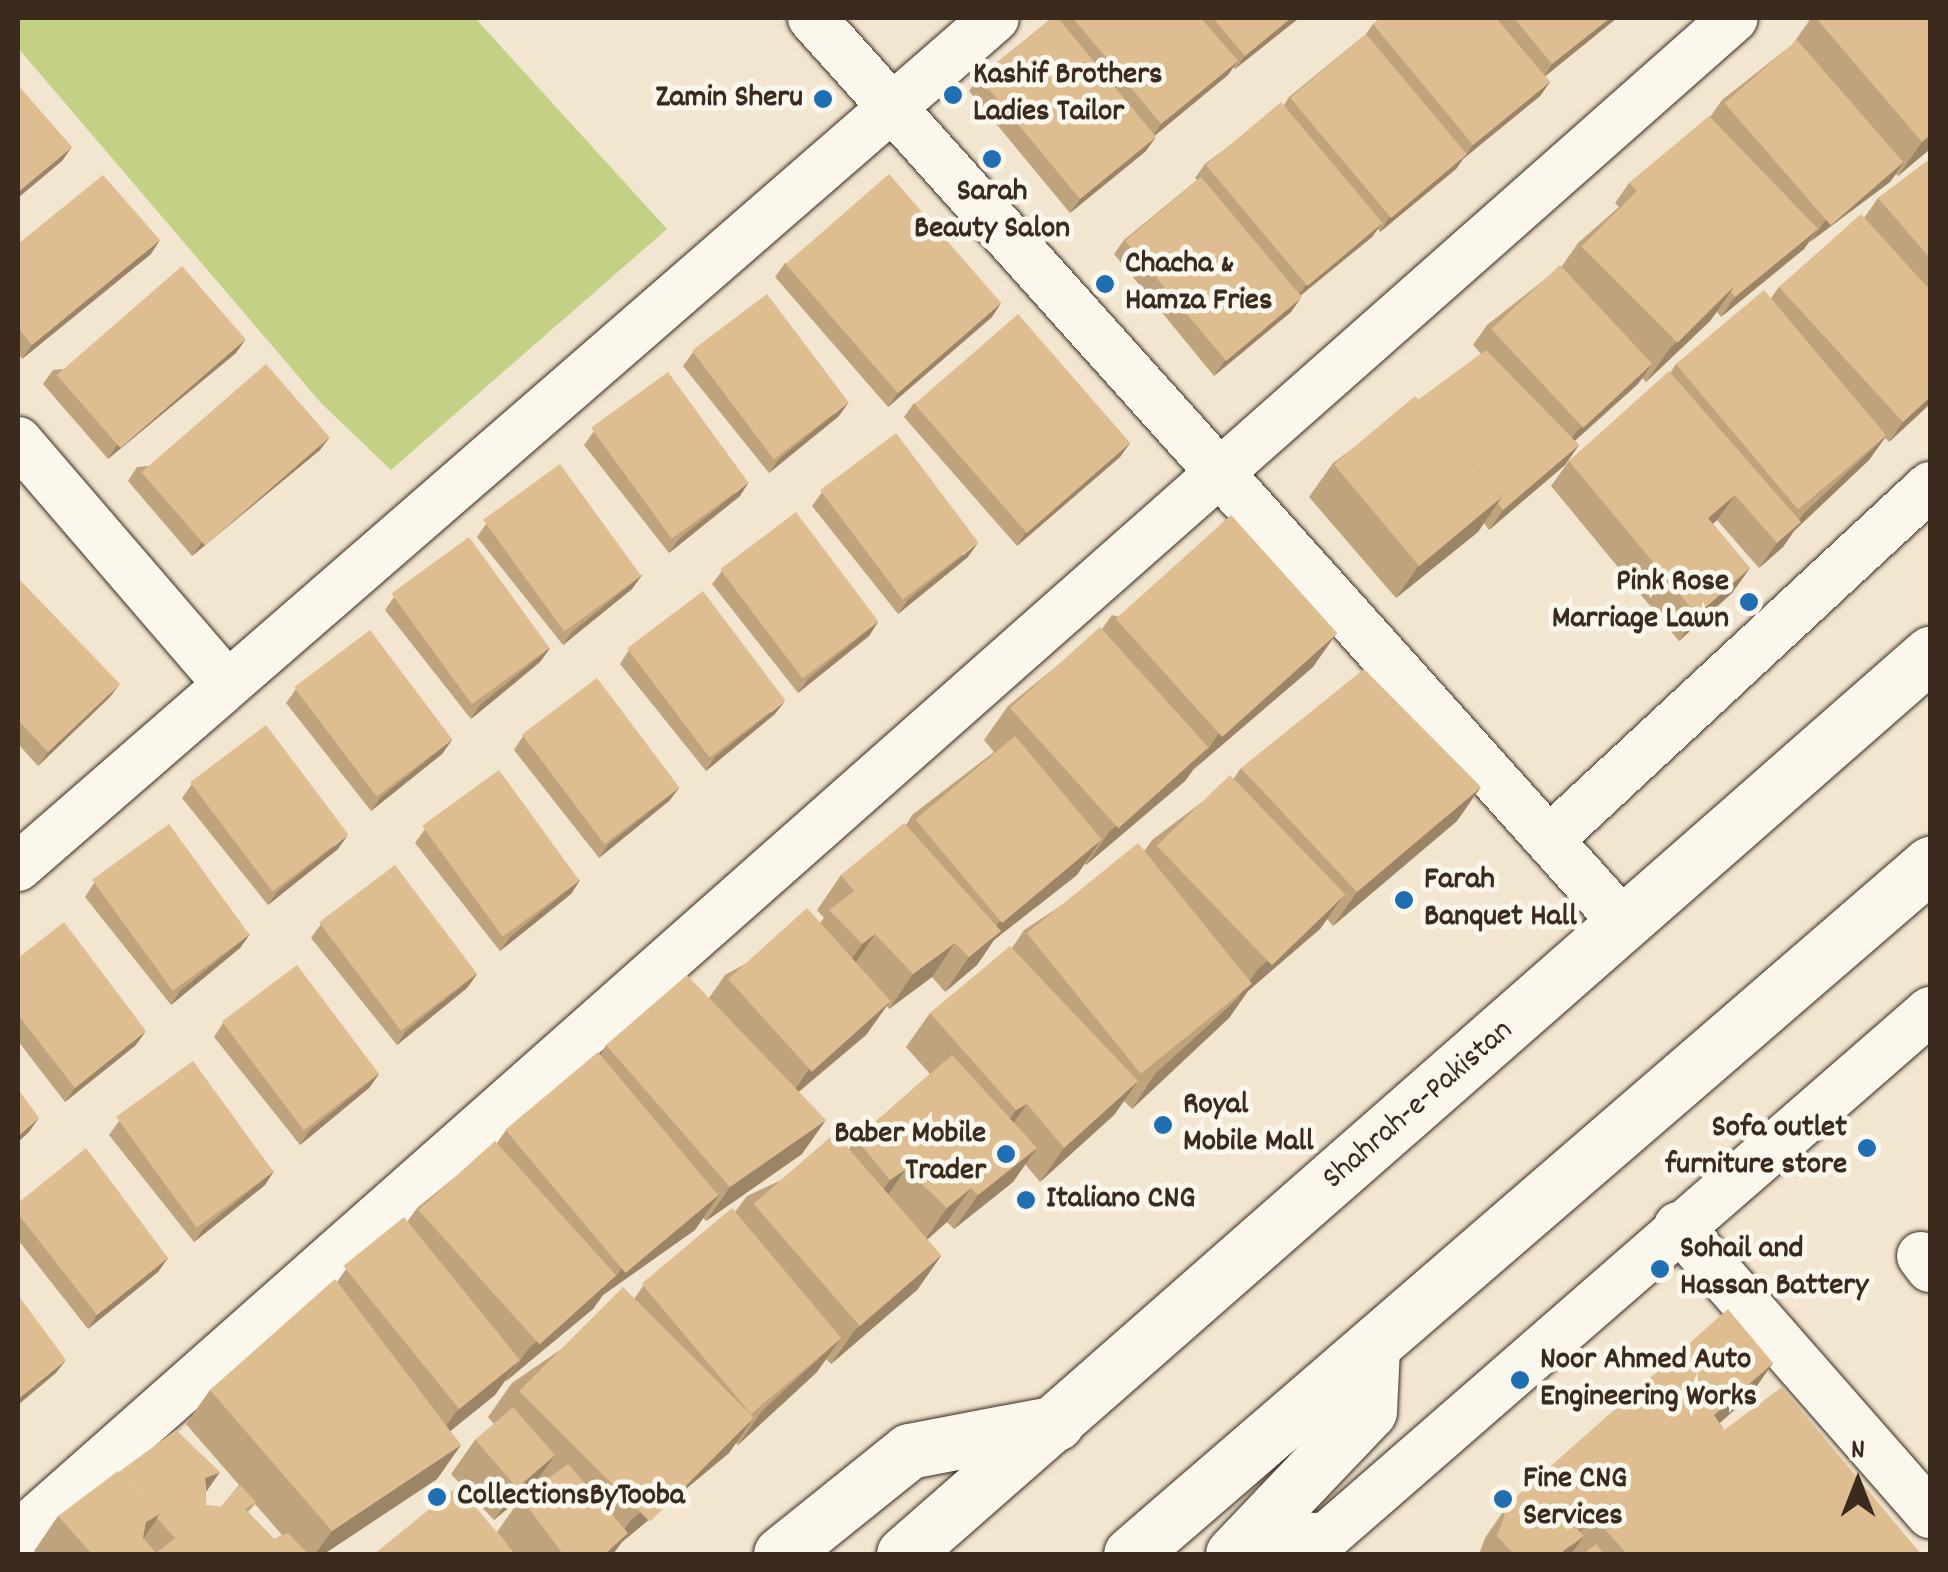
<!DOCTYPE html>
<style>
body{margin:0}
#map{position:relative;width:1948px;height:1572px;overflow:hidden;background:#f2e6d1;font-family:Dekko,sans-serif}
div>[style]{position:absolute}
.green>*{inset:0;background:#c2d185}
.roads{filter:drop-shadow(0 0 2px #3b2a1e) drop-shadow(0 0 2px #3b2a1e)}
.minor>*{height:48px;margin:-24px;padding:0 24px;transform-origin:24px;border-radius:24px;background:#fbf7ec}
.major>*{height:55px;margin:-27.5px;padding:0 27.5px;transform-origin:27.5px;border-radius:27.5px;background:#fbf7ec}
.highway>*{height:55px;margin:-27.5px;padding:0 27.5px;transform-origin:27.5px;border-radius:27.5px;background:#fbf7ec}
.wall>*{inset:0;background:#bfa37d}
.shaded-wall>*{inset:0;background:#9b8566}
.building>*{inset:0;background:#debe91;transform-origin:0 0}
.dots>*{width:28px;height:28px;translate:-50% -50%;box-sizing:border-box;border:5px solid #fbf7ec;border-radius:50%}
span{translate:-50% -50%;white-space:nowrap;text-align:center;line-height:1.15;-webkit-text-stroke:10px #fbf7ec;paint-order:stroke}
.poi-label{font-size:32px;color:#3b2a1e;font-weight:700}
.left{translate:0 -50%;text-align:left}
.right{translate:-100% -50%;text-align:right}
.street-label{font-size:32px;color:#3b2a1e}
.frame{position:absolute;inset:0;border:20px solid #3b2a1e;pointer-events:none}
.north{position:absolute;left:1808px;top:1432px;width:100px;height:100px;-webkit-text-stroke:8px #fbf7ec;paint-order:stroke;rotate:0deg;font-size:28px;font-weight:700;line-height:40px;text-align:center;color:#3b2a1e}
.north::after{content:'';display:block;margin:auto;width:35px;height:45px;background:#3b2a1e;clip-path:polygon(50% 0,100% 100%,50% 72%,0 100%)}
</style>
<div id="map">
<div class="green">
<div style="clip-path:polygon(18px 18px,475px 18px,667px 229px,391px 470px,321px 403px,18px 48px)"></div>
</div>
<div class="roads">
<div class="minor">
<div style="left:812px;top:18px;width:1219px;rotate:48.12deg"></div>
<div style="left:18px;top:441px;width:321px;rotate:49.3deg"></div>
<div style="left:1549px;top:840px;width:520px;rotate:-42.9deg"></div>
<div style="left:18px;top:867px;width:1294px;rotate:-40.99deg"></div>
<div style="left:1678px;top:1226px;width:383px;rotate:48.8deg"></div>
<div style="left:1921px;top:1256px;width:15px;rotate:53deg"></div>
<div style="left:18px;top:1535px;width:2290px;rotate:-41.48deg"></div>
<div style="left:1252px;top:1536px;width:74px;rotate:0.8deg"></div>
<div style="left:1326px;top:1537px;width:801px;rotate:-41.05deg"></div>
</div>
<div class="major">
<div style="left:781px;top:1554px;width:164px;rotate:-38.8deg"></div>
<div style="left:909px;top:1451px;width:150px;rotate:-10.8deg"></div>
<div style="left:1233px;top:1554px;width:197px;rotate:-46.4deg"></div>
<div style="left:1369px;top:1411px;width:63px;rotate:-87.3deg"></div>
</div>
<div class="highway">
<div style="left:904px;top:1554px;width:1365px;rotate:-41.26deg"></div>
<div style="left:1131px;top:1554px;width:1056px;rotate:-40.81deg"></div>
</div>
</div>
<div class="wall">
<div style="clip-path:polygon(1052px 18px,1299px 18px,1235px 69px,1233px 67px,1228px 75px,1155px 135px,1146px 151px,1070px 213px,969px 91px,979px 77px)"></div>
<div style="clip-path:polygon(1381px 18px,1617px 18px,1545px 76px,1550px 82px,1540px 96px,1463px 159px,1456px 169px,1380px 232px,1378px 229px,1372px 237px,1299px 297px,1291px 312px,1214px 376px,1114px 254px,1124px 240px,1197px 180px,1195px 178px,1205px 164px,1284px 105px,1289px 97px,1366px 34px,1373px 24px)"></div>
<div style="clip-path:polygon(1811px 18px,1930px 18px,1930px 149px,1898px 176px,1896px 174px,1890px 182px,1809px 242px,1804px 249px,1721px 317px,1717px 312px,1710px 321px,1646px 382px,1642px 378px,1638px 384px,1575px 441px,1579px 445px,1565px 465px,1489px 530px,1484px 523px,1478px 532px,1396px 598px,1309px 497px,1333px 463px,1481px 354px,1473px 345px,1487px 325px,1562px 266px,1578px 243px,1619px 207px,1615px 203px,1629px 183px,1710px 117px,1722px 100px,1793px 44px)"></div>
<div style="clip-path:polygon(1930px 159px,1930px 404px,1889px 442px,1885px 438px,1869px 460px,1794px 531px,1783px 547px,1759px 568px,1717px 520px,1713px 524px,1750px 568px,1732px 593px,1679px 641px,1551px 486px,1569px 461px,1670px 373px,1676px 364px,1771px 298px,1779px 287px,1864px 218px,1878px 198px)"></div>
<div style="clip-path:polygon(18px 244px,151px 254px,22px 359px,18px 353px)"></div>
<div style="clip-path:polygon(785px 263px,1001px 303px,992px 317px,888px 407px,775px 277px)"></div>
<div style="clip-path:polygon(693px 352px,839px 416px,769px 473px,683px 366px)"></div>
<div style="clip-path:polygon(236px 353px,108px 459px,43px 384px,53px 370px)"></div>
<div style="clip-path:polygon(914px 403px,1130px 443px,1120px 457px,1017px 546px,904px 417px)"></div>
<div style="clip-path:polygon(594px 431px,740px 496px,669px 553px,584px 445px)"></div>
<div style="clip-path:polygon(320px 450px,192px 556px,128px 481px,137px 467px)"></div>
<div style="clip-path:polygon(822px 492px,968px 557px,898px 614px,812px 506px)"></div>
<div style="clip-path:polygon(486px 524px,642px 575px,632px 589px,563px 645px,477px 537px)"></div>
<div style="clip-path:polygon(722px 571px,878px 622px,869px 636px,798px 693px,712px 584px)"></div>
<div style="clip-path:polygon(18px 578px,110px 697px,38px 766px,18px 744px)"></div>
<div style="clip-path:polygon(394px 597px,550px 648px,540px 662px,471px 719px,385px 610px)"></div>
<div style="clip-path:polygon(evenodd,1112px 615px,1313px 667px,1194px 769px,1185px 781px,1086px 865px,1084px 863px,1077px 875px,994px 940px,977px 965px,945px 992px,932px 977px,889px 1009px,887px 1006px,866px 1035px,799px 1092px,802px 1154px,706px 1221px,703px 1218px,695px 1230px,603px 1295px,593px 1309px,504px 1382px,495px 1395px,450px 1431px,461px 1445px,437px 1479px,324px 1554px,37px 1554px,34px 1551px,58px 1516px,206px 1492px,206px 1505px,221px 1507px,239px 1485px,186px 1424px,210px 1390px,337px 1282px,346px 1269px,407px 1222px,417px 1208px,497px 1143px,506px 1130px,600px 1055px,606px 1045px,709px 998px,725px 975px,820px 923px,824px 918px,817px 910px,841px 875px,906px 825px,912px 815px,994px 752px,984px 740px,1008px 706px,1102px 629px,1112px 615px,255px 1504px,282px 1535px,274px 1539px,248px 1512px,255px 1504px)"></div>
<div style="clip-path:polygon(629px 650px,775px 714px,706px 771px,620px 664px)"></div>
<div style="clip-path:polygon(296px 689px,452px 740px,442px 754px,371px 811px,286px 703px)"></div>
<div style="clip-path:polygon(523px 736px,679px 788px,669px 801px,599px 858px,514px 750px)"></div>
<div style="clip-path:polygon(1241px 768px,1457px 821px,1333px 926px,1327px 919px,1320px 929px,1248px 991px,1229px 1018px,1132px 1109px,1124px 1101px,1114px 1115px,1040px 1182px,1025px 1164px,1013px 1182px,954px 1229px,947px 1222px,927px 1240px,941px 1256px,917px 1290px,831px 1364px,826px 1359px,817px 1372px,738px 1445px,736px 1443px,729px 1453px,622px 1542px,613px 1554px,374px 1554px,506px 1543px,497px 1532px,521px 1498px,544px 1482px,539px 1477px,531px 1489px,494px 1520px,451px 1474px,475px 1440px,494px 1424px,488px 1417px,512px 1383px,634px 1299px,643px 1286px,735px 1212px,747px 1196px,849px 1149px,856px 1139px,930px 1074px,906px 1047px,930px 1013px,1012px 948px,1024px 930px,1145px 850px,1152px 840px,1234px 778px)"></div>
<div style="clip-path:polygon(192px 784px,338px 849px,268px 905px,182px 798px)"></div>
<div style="clip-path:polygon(425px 829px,580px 880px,571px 894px,500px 951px,415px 843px)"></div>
<div style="clip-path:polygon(94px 883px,250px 934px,240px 948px,171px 1005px,85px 897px)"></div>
<div style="clip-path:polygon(321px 924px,477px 974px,467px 988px,397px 1045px,311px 938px)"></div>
<div style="clip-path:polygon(18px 958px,136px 1045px,65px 1102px,18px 1041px)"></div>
<div style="clip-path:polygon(223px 1023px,379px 1074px,369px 1088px,300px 1145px,214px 1037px)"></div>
<div style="clip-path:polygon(119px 1121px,274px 1171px,265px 1185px,194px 1242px,109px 1135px)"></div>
<div style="clip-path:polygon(18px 1203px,168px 1258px,158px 1272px,88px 1329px,18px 1240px)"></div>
<div style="clip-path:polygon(1773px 1363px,1749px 1397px,1720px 1423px,1724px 1430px,1921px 1554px,1479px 1554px,1485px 1538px,1509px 1503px)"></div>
</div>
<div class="shaded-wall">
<div style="clip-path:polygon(1291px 18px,1299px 18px,1235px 69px,1245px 56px)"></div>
<div style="clip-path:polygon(1610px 18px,1617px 18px,1543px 78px,1552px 64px)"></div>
<div style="clip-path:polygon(1238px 61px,1228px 75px,1152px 138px,1161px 124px)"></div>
<div style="clip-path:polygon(1550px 82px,1540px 96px,1463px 159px,1456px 169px,1380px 232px,1389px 218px,1466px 155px,1473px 145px)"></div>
<div style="clip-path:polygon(1930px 135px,1930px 149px,1898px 176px,1922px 142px)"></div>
<div style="clip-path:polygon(1156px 137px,1146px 151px,1070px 213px,1080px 199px)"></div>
<div style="clip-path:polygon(72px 147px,62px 161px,18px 198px,18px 192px)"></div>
<div style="clip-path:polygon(1904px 162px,1890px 182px,1810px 242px,1824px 222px)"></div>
<div style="clip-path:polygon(1382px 223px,1372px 237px,1296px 299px,1306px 285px)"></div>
<div style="clip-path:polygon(1818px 229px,1804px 249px,1721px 317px,1735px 297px)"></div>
<div style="clip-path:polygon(160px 240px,151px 254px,22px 359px,32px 345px)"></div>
<div style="clip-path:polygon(1734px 287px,1710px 321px,1646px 382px,1670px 348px)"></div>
<div style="clip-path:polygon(1301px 298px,1291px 312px,1214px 376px,1224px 362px)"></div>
<div style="clip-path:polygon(1001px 303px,992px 317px,888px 407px,898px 393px)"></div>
<div style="clip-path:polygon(246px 339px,236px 353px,108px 459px,117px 445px)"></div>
<div style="clip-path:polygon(1652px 364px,1638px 384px,1562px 452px,1576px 432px)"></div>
<div style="clip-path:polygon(1930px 397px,1930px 404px,1889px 442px,1903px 422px)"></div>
<div style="clip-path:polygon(849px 402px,839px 416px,769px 473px,779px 459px)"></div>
<div style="clip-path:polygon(1887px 435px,1869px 460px,1794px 531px,1783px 547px,1759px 568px,1777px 543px,1793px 528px,1804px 513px)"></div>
<div style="clip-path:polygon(330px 437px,320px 450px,192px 556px,202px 542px)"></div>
<div style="clip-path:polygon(1130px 443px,1120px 457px,1017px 546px,1026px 532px)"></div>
<div style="clip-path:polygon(1579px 445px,1565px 465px,1489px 530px,1503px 510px)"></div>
<div style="clip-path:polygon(749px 482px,740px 496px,669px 553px,679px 539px)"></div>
<div style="clip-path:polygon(1735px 495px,1717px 520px,1690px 544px,1708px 518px)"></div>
<div style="clip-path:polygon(1501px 498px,1478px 532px,1396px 598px,1420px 564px)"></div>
<div style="clip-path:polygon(978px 543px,968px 557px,898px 614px,908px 600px)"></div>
<div style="clip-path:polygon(1750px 568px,1732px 593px,1679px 641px,1697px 615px)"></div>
<div style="clip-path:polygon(642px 575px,632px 589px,563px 645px,572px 632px)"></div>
<div style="clip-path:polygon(878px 622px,869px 636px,798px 693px,808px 679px)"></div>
<div style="clip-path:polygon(1337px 633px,1313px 667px,1194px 769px,1218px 735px)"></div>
<div style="clip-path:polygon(550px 648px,540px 662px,471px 719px,480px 705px)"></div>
<div style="clip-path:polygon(120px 684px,110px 697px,38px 766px,48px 752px)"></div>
<div style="clip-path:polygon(785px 701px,775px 714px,706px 771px,715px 757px)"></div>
<div style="clip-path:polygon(452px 740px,442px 754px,371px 811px,381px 797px)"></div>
<div style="clip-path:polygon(1209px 747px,1185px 781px,1086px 865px,1110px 831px)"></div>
<div style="clip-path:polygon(1481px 787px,1457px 821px,1333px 926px,1357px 892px)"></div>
<div style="clip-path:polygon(679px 788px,669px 801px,599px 858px,609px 844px)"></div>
<div style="clip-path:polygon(348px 835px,338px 849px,268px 905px,277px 892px)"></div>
<div style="clip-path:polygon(1101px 840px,1077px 875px,994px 940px,977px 965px,945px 992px,969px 957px,983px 945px,1002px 918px)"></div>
<div style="clip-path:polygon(580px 880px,571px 894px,500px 951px,510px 937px)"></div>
<div style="clip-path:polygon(1344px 895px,1320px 929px,1248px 991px,1229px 1018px,1132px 1109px,1155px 1074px,1237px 999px,1258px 969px)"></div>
<div style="clip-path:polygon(250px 934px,240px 948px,171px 1005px,180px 991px)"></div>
<div style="clip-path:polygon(875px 934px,852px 968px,838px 979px,862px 944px)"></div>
<div style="clip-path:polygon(955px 943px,932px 977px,889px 1009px,913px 974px)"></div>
<div style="clip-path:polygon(477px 974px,467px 988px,397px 1045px,406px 1031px)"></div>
<div style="clip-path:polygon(890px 1001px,866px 1035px,786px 1102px,810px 1068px)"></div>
<div style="clip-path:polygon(146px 1031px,136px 1045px,65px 1102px,75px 1088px)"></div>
<div style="clip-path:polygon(379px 1074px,369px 1088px,300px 1145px,309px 1131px)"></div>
<div style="clip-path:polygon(1138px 1081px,1114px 1115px,1040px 1182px,1064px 1148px)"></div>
<div style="clip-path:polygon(1027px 1104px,1003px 1138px,992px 1144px,1016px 1110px)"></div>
<div style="clip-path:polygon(39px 1118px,29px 1132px,18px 1142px,18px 1136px)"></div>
<div style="clip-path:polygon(826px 1120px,802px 1154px,706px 1221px,730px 1187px)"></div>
<div style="clip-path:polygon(1037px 1148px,1013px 1182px,954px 1229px,978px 1195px)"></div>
<div style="clip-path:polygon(906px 1169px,882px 1203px,866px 1214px,890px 1180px)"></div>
<div style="clip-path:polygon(274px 1171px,265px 1185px,194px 1242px,204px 1228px)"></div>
<div style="clip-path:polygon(971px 1188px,947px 1222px,923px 1243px,947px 1208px)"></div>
<div style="clip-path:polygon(719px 1195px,695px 1230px,603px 1295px,593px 1309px,505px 1382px,529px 1348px,617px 1275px,626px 1261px)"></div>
<div style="clip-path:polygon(941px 1256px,917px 1290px,831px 1364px,855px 1330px)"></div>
<div style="clip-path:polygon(168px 1258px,158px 1272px,88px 1329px,97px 1315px)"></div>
<div style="clip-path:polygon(841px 1338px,817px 1372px,738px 1445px,762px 1411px)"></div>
<div style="clip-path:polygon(66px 1360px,56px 1373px,18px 1405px,18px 1399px)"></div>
<div style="clip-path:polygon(519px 1361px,495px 1395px,432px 1446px,456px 1412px)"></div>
<div style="clip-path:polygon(1773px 1363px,1749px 1397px,1690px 1449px,1714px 1415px)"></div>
<div style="clip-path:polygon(753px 1419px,729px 1453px,622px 1542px,613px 1554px,605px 1554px,611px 1548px,631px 1520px)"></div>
<div style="clip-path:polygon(461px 1445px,437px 1479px,324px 1554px,315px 1554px,332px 1531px)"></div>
<div style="clip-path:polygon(555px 1455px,531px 1489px,494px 1520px,518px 1486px)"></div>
<div style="clip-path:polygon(220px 1472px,206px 1492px,205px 1478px)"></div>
<div style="clip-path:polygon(160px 1514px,137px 1548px,146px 1522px)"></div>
<div style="clip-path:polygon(1592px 1515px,1570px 1547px,1584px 1536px,1571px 1554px,1561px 1554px,1575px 1526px)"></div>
</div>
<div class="building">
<div style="clip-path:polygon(1053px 18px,1058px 18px,1156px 137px,1080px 199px,979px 77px)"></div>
<div style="clip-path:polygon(1073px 18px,1201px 18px,1238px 61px,1161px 124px)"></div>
<div style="clip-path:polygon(1213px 18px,1291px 18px,1245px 56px)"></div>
<div style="clip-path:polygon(1381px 18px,1496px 18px,1550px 82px,1473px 145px,1373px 24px)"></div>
<div style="clip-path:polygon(1514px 18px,1610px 18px,1552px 64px)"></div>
<div style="clip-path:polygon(1816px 18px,1930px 18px,1930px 135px,1922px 142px)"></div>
<div style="left:1366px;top:34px;width:157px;height:99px;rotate:50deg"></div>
<div style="left:1797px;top:40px;width:162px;height:96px;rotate:49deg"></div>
<div style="clip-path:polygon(18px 85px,72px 147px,18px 192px)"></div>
<div style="left:1281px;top:102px;width:158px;height:98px;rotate:50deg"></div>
<div style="clip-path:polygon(1709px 116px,1818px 229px,1735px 297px,1731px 292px,1734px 287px,1629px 183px)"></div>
<div style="clip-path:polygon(1930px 159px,1930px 258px,1878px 198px)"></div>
<div style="left:889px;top:174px;width:171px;height:137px;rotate:49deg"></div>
<div style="clip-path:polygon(103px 175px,160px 240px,32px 345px,18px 328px,18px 244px)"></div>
<div style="left:1201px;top:177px;width:157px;height:99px;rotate:50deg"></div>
<div style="left:1638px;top:190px;width:136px;height:80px;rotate:45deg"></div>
<div style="clip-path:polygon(1861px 214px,1930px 290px,1930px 397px,1903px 422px,1779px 287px)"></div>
<div style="left:1560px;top:265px;width:135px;height:94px;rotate:47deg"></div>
<div style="left:182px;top:266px;width:97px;height:166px;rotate:49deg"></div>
<div style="left:1764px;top:290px;width:190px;height:115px;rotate:50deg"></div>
<div style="left:767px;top:294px;width:136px;height:94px;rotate:53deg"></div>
<div style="left:1018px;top:314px;width:171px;height:137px;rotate:49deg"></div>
<div style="clip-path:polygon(1486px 350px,1579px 445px,1503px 510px,1498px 503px,1501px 498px,1418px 400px)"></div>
<div style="left:266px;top:364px;width:97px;height:165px;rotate:49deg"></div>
<div style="clip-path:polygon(1669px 371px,1801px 522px,1777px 543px,1735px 495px,1708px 518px,1750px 568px,1697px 615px,1569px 461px)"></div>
<div style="left:668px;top:372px;width:137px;height:95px;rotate:54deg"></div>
<div style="left:1415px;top:396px;width:133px;height:106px;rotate:50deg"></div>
<div style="left:896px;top:433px;width:137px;height:95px;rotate:53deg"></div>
<div style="left:560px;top:464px;width:138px;height:95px;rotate:54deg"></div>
<div style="left:796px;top:512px;width:137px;height:95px;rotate:53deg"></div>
<div style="left:1231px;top:515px;width:159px;height:155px;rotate:48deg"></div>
<div style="left:469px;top:537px;width:137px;height:96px;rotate:54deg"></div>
<div style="clip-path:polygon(18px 578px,120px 684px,48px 752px,18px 720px)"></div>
<div style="left:703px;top:591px;width:137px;height:95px;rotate:53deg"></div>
<div style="left:1100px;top:627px;width:162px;height:121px;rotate:48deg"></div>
<div style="left:370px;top:630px;width:137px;height:95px;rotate:53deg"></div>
<div style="clip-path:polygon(1364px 669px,1481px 787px,1357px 892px,1241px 768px)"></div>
<div style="left:597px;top:678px;width:137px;height:94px;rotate:53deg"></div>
<div style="left:266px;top:725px;width:137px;height:95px;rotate:53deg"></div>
<div style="left:1015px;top:736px;width:135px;height:130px;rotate:50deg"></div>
<div style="left:499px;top:770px;width:137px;height:95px;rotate:54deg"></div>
<div style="left:1230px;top:775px;width:166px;height:102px;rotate:46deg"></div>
<div style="clip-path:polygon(904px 823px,1001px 931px,969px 957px,955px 943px,913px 974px,875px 934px,862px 944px,829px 910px,854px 891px,841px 875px)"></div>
<div style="left:169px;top:824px;width:137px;height:95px;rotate:54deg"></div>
<div style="left:1138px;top:843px;width:181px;height:143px;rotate:51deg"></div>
<div style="left:395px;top:865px;width:136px;height:95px;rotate:53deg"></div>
<div style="left:807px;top:908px;width:125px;height:106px;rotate:48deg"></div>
<div style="clip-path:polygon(64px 922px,146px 1031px,75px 1088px,18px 1015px,18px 958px)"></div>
<div style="clip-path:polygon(1010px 946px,1138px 1081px,1064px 1148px,1027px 1104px,1016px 1110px,930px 1013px)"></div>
<div style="left:297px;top:965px;width:136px;height:94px;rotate:53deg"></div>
<div style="clip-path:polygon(687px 975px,826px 1120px,730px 1187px,606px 1045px)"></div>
<div style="left:598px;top:1052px;width:187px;height:121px;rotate:50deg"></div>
<div style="clip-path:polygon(952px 1055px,1037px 1148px,978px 1195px,971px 1188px,947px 1208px,906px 1169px,890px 1180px,856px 1139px)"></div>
<div style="left:193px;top:1061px;width:137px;height:95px;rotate:54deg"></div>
<div style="clip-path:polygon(18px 1089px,39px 1118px,18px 1136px)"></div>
<div style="left:835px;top:1133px;width:162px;height:108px;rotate:49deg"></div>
<div style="left:495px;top:1141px;width:181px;height:103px;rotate:48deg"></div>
<div style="clip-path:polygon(86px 1148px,168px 1258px,97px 1315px,18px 1214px,18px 1203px)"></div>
<div style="left:732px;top:1208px;width:170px;height:118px;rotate:50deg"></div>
<div style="left:404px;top:1217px;width:184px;height:78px;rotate:51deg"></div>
<div style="clip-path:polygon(335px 1279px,461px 1445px,332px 1531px,210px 1390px)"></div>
<div style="left:623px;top:1287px;width:185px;height:147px;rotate:45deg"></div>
<div style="clip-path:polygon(18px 1295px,66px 1360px,18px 1399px)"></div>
<div style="clip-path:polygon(1728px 1309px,1773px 1363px,1714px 1415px,1724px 1430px,1782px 1387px,1921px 1554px,1627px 1554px,1592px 1515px,1575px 1526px,1584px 1536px,1563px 1551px,1566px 1554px,1514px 1554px,1497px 1536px,1509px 1503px)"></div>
<div style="left:513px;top:1407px;width:64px;height:50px;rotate:49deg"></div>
<div style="clip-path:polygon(176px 1430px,220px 1472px,205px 1478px,206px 1505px,221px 1507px,240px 1485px,256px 1502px,245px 1509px,274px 1539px,288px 1533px,306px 1552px,303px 1554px,194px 1554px,178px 1536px,175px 1538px,157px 1518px,160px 1514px,119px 1472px)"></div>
<div style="clip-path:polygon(568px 1464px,628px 1533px,605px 1554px,563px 1554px,521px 1498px)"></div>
<div style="clip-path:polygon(118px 1471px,160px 1514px,146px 1522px,143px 1538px,156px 1553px,178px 1536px,194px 1554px,92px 1554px,58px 1516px)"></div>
<div style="clip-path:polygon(458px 1486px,515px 1554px,374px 1554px)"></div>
<div style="clip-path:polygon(1596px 1544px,1604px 1554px,1583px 1554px)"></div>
</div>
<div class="dots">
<div style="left:953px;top:95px;background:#1f6fb2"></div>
<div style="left:823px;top:99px;background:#1f6fb2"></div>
<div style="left:992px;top:159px;background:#1f6fb2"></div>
<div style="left:1105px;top:284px;background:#1f6fb2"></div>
<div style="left:1749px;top:602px;background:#1f6fb2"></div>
<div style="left:1404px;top:900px;background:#1f6fb2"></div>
<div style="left:1163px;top:1125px;background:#1f6fb2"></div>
<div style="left:1867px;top:1148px;background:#1f6fb2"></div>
<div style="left:1006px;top:1154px;background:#1f6fb2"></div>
<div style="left:1026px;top:1200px;background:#1f6fb2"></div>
<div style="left:1660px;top:1269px;background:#1f6fb2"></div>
<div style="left:1520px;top:1380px;background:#1f6fb2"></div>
<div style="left:437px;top:1497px;background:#1f6fb2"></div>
<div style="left:1503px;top:1499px;background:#1f6fb2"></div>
</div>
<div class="poi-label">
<span class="left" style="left:973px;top:95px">Kashif Brothers<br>Ladies Tailor</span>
<span class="right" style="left:803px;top:99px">Zamin Sheru</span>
<span style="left:992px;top:212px">Sarah<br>Beauty Salon</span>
<span class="left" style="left:1125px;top:284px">Chacha &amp;<br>Hamza Fries</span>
<span class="right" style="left:1729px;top:602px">Pink Rose<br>Marriage Lawn</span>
<span class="left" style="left:1424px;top:900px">Farah<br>Banquet Hall</span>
<span class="left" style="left:1183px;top:1125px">Royal<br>Mobile Mall</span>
<span class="right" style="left:1847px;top:1148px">Sofa outlet<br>furniture store</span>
<span class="right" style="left:986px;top:1154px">Baber Mobile<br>Trader</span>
<span class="left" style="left:1046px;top:1200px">Italiano CNG</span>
<span class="left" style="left:1680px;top:1269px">Sohail and<br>Hassan Battery</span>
<span class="left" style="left:1540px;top:1380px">Noor Ahmed Auto<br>Engineering Works</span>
<span class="left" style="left:1523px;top:1499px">Fine CNG<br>Services</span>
<span class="left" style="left:457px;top:1497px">CollectionsByTooba</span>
</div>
<div class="street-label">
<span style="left:1419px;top:1106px;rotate:-41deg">Shahrah-e-Pakistan</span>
</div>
<div class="frame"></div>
<div class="north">N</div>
</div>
